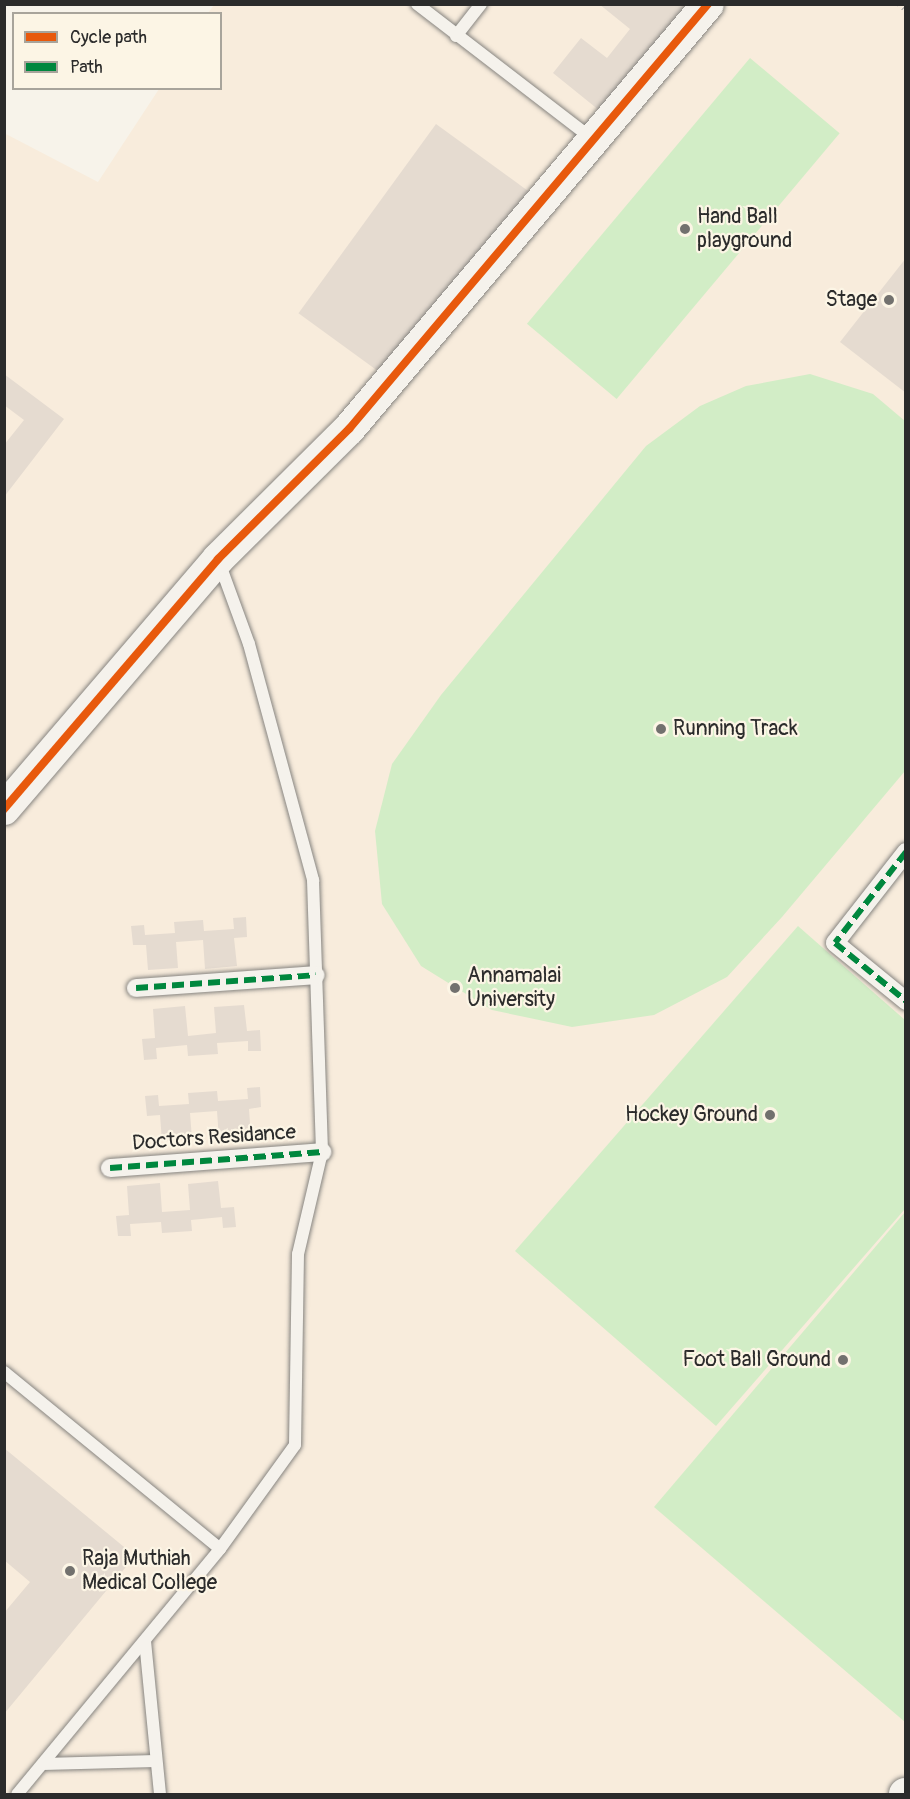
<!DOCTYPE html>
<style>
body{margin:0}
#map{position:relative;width:910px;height:1799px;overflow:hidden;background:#f7f3ea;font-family:Pangolin,sans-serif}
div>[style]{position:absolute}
.built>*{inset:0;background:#f8ecdc}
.green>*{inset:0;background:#d2edc6;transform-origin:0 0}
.building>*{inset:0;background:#e5dbd0;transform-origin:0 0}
.path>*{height:4px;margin-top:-2px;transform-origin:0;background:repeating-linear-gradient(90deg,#bbb8b4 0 1.5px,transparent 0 6px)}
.roads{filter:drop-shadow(0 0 2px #878581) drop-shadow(0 0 2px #878581)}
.service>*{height:12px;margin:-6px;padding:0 6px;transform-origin:6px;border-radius:6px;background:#f5f2ec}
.pedestrian>*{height:18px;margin:-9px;padding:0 9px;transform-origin:9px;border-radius:9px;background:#f5f2ec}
.tertiary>*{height:32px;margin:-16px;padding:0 16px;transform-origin:16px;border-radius:16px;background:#f5f2ec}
.quiet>*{height:6px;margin-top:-3px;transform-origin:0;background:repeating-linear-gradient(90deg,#00873e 0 12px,transparent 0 18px)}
.cycleway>*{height:8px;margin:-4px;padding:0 4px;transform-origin:4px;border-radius:4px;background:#e8590c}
.dots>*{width:16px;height:16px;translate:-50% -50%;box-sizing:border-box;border:3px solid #fcf5e5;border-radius:50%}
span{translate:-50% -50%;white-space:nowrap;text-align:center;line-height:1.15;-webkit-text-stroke:4.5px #fcf5e5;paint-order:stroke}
.poi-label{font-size:21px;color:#2b2b2b}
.left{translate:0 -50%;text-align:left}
.right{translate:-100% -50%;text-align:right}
.street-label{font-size:21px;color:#2b2b2b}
.frame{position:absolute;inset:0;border:6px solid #2b2b2b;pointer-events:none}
.legend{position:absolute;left:12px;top:12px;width:210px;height:78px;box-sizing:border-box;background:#fcf5e5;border:2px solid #a8a49b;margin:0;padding:8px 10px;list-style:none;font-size:18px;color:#2b2b2b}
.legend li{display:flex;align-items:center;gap:12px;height:30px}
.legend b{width:30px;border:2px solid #a8a49b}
</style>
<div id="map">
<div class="built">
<div style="clip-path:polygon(214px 5px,905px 5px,905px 1794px,5px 1794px,4px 133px,98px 182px,159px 89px,220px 88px,220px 14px,208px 13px)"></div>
</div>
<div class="green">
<div style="left:750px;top:58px;width:117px;height:347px;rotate:40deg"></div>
<div style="clip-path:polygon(810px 374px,873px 394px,905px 421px,905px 771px,782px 917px,727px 977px,654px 1015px,572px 1027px,492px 1010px,421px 966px,382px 904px,375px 831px,392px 764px,441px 695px,646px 446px,700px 406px,746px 386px)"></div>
<div style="clip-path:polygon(798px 926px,905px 1020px,905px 1209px,716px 1426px,515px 1251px)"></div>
<div style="clip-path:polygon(905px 1212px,905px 1722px,654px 1507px)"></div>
</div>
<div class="building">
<div style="clip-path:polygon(599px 4px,692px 4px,605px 115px,553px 73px,581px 38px,607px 58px,630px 29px)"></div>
<div style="left:436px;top:124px;width:119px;height:234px;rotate:36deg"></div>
<div style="clip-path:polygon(906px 258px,906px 393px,840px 342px)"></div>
<div style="clip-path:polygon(4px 374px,64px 419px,4px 497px,4px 445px,24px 420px,4px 405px)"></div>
<div style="clip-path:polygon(246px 917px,247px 937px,234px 938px,237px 966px,205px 969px,203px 940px,176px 942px,178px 968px,148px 970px,146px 945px,133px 945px,131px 926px,144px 925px,145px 935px,175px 933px,174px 922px,203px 920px,204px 931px,234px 929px,233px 918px)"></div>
<div style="clip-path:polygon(244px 1005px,247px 1031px,260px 1030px,261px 1051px,248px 1051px,248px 1041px,217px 1043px,218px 1054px,188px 1056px,187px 1045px,156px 1048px,157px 1059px,144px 1060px,142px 1039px,155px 1038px,153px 1009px,185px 1006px,188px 1036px,216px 1033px,214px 1007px)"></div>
<div style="clip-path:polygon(260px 1087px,261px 1107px,249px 1109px,251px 1137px,219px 1139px,217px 1111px,190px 1113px,192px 1139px,162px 1141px,160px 1115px,147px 1116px,145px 1096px,158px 1095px,159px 1106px,189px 1104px,188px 1093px,217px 1091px,218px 1101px,248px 1099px,247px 1088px)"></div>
<div style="clip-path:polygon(218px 1181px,221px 1208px,234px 1207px,236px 1227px,223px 1228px,222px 1217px,191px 1220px,192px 1231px,162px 1233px,161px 1222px,130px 1224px,131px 1236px,118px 1236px,116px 1216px,129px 1215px,127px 1186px,160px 1183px,162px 1212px,190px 1210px,188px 1184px)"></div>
<div style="clip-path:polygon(4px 1448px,135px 1556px,4px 1714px,4px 1613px,30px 1582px,4px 1560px)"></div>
</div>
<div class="path">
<div style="left:898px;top:4px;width:11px;rotate:41deg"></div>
</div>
<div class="roads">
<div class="service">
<div style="left:417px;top:4px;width:221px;rotate:37.6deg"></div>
<div style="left:456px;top:36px;width:41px;rotate:-52deg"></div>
<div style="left:219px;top:562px;width:87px;rotate:69.9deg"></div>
<div style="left:249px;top:644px;width:245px;rotate:74.8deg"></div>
<div style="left:313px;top:880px;width:272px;rotate:88.1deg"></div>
<div style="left:322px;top:1152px;width:105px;rotate:103.2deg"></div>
<div style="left:298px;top:1254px;width:191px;rotate:90.9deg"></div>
<div style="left:295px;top:1445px;width:128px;rotate:125.8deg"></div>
<div style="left:4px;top:1372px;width:279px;rotate:39.3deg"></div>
<div style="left:220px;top:1549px;width:318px;rotate:129.6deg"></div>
<div style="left:145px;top:1641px;width:154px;rotate:84.4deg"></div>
<div style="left:43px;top:1764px;width:113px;rotate:-1.5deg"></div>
</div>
<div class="pedestrian">
<div style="left:906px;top:852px;width:115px;rotate:128deg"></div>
<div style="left:835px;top:943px;width:92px;rotate:39.2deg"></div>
<div style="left:136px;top:988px;width:180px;rotate:-4.1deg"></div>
<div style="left:110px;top:1168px;width:213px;rotate:-4.3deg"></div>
</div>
<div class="tertiary">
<div style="left:4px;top:809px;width:329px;rotate:-49.4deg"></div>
<div style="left:218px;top:559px;width:185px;rotate:-44.8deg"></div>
<div style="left:349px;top:429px;width:556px;rotate:-49.81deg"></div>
<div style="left:905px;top:1794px;width:1px"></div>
</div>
</div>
<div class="quiet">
<div style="left:906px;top:852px;width:115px;rotate:128deg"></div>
<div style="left:835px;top:943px;width:92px;rotate:39.2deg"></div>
<div style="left:136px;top:988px;width:180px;rotate:-4.1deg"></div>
<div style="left:110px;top:1168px;width:213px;rotate:-4.3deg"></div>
</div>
<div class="cycleway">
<div style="left:4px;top:809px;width:329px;rotate:-49.4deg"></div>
<div style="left:218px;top:559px;width:185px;rotate:-44.8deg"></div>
<div style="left:349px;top:429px;width:556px;rotate:-49.81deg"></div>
</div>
<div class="dots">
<div style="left:685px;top:229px;background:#72716e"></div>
<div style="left:889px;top:300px;background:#72716e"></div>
<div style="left:661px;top:729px;background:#72716e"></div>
<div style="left:455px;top:988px;background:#72716e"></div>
<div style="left:770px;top:1115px;background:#72716e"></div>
<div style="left:843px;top:1360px;background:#72716e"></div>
<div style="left:70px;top:1571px;background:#72716e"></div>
</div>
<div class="poi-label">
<span class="left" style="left:697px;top:229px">Hand Ball<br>playground</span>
<span class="right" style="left:877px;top:300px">Stage</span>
<span class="left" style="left:673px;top:729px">Running Track</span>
<span class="left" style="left:467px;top:988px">Annamalai<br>University</span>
<span class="right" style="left:758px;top:1115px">Hockey Ground</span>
<span class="right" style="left:831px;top:1360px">Foot Ball Ground</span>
<span class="left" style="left:82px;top:1571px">Raja Muthiah<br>Medical College</span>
</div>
<div class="street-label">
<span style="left:214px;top:1138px;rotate:-4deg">Doctors Residance</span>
</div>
<div class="frame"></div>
<ul class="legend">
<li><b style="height:8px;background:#e8590c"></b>Cycle path</li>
<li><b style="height:8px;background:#00873e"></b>Path</li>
</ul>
</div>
